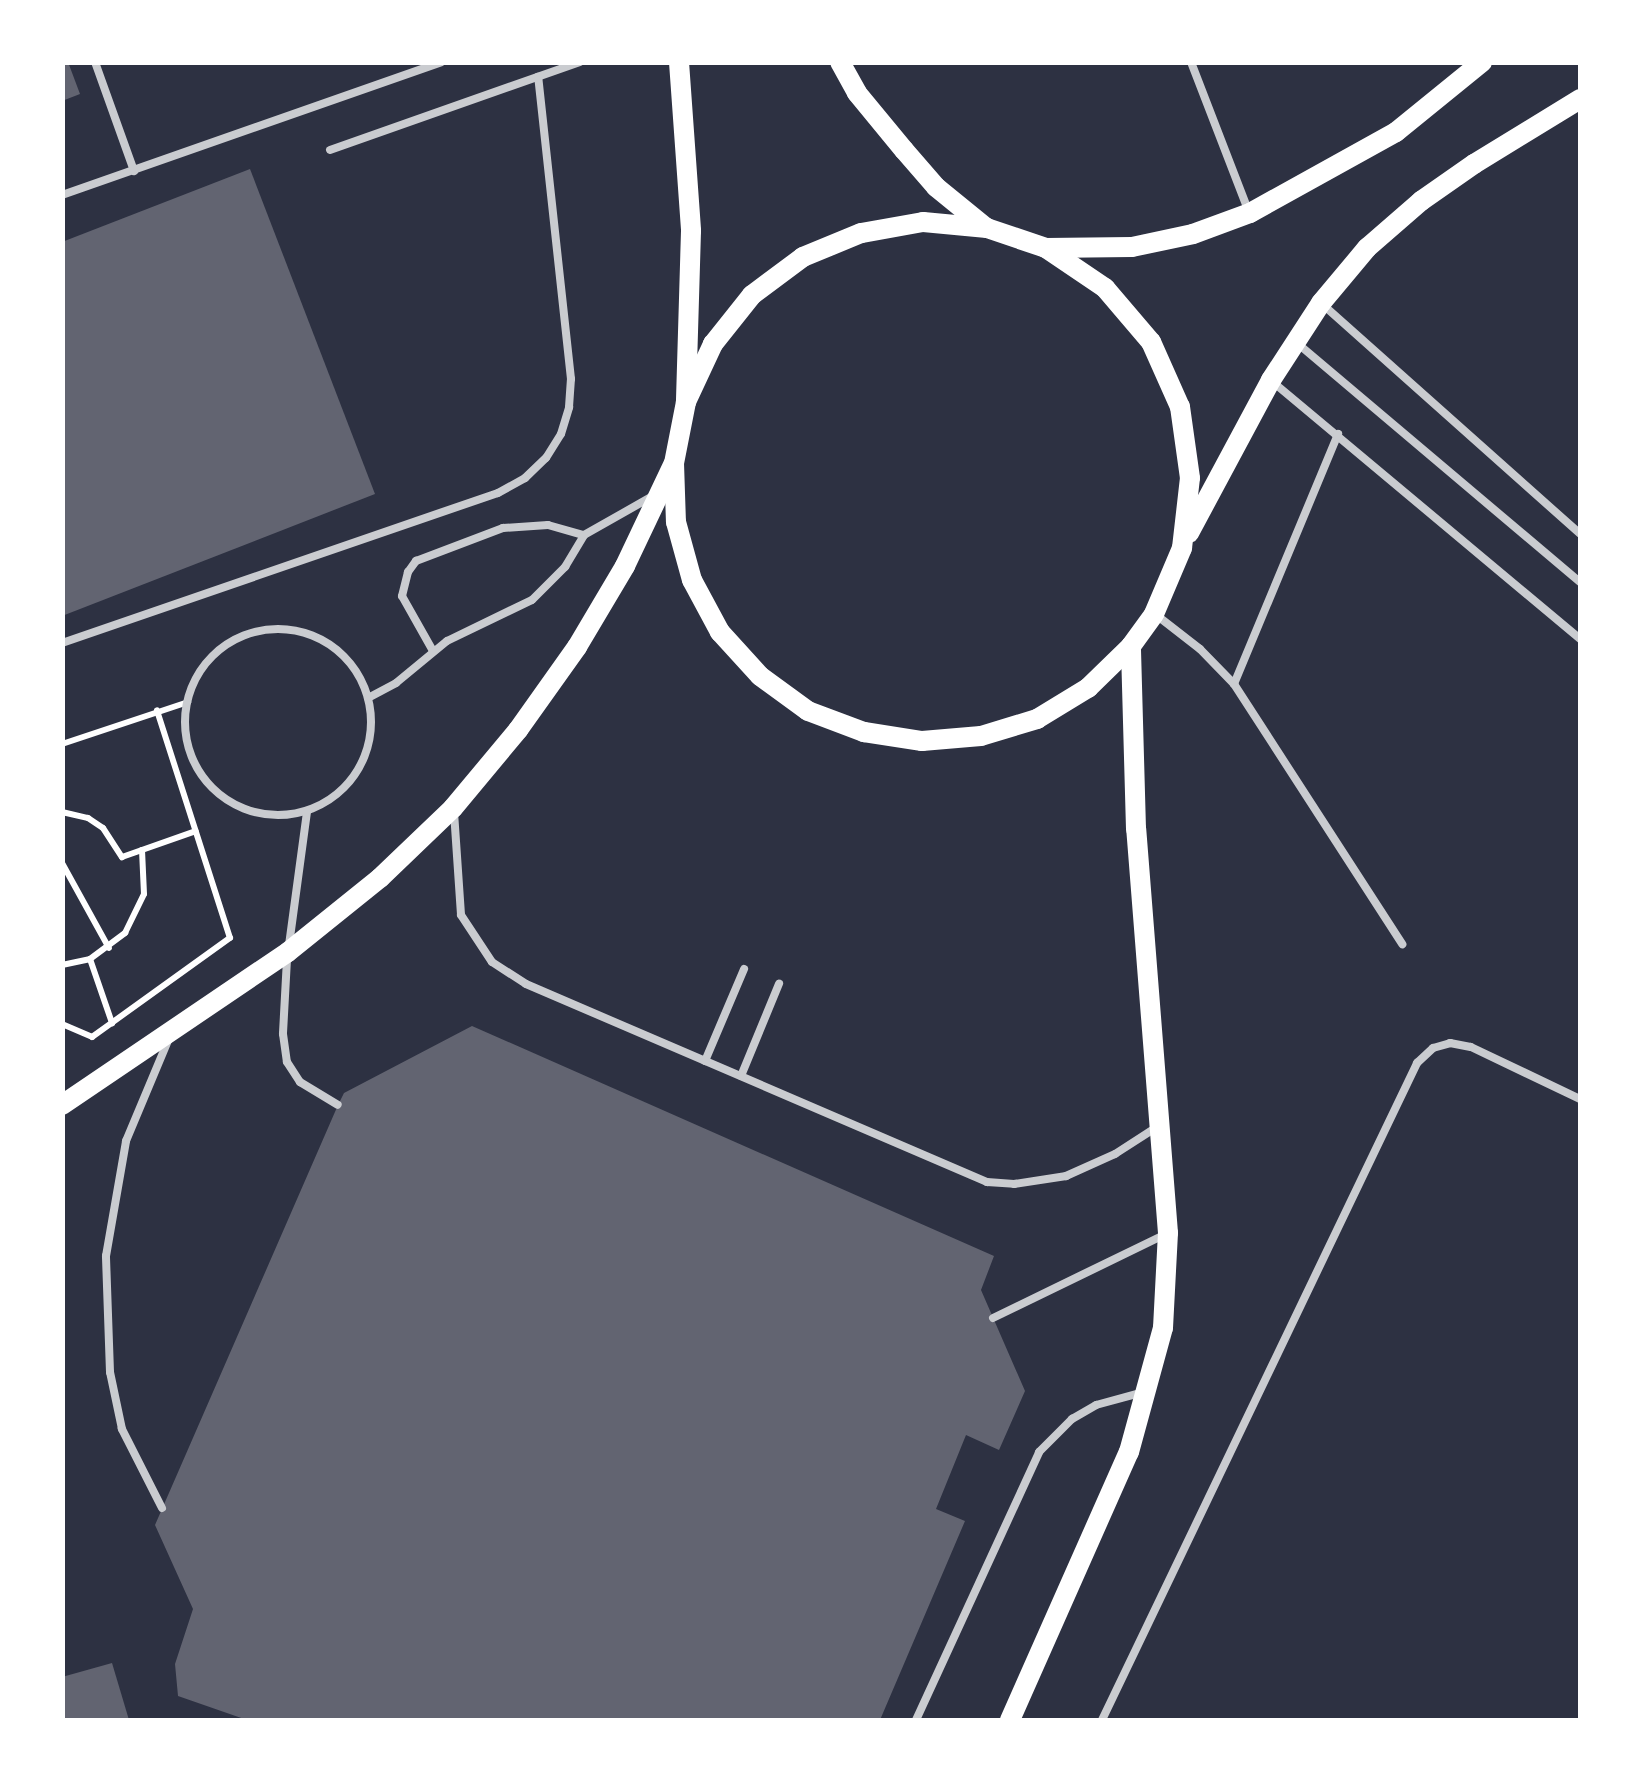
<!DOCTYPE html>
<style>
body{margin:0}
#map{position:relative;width:1643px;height:1783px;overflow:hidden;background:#2d3142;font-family:"Golos Text",sans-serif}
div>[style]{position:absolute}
.building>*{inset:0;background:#626471}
.path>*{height:6px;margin:-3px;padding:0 3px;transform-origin:3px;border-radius:3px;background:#fff}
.service>*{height:8px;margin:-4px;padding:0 4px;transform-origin:4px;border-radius:4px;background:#caccd0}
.service>.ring{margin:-4px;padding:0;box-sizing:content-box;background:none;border:8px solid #caccd0;border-radius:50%}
.secondary>*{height:20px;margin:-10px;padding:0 10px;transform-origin:10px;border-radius:10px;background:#fff}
span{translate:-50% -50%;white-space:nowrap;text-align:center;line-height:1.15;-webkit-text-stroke:10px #fff;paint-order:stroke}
.frame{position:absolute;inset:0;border:65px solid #fff;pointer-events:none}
</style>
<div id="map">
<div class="building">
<div style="clip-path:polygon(62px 62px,68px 62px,80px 94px,62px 101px)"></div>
<div style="clip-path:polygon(250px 169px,375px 494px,62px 616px,62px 242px)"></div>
<div style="clip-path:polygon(472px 1026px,994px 1256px,981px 1290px,1025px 1391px,999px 1450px,966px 1435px,936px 1509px,965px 1521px,880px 1720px,247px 1720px,178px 1696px,175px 1664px,193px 1609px,155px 1525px,338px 1105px,344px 1093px)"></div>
<div style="clip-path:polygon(112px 1663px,129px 1720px,62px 1720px,62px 1677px)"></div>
</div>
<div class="path">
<div style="left:62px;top:744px;width:133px;rotate:-18.4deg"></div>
<div style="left:62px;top:812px;width:27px;rotate:13deg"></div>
<div style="left:88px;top:818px;width:18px;rotate:34deg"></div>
<div style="left:103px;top:828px;width:35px;rotate:57deg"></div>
<div style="left:122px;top:857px;width:78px;rotate:-19.4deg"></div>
<div style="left:62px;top:863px;width:97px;rotate:61.1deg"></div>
<div style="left:90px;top:959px;width:68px;rotate:71deg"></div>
<div style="left:62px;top:965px;width:29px;rotate:-12deg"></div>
<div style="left:90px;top:959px;width:44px;rotate:-36.6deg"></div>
<div style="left:125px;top:933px;width:43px;rotate:-64deg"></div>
<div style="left:144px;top:894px;width:44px;rotate:-92.6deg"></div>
<div style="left:62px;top:1024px;width:33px;rotate:23deg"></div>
<div style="left:92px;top:1037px;width:170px;rotate:-35.7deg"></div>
<div style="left:230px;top:938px;width:239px;rotate:-107.8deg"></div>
</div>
<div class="service">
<div style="left:95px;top:62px;width:116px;rotate:70.3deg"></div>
<div style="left:1191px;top:62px;width:161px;rotate:68.9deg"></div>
<div style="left:330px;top:150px;width:265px;rotate:-19.4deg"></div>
<div style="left:62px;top:195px;width:402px;rotate:-19.3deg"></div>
<div style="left:1321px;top:303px;width:347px;rotate:41.7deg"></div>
<div style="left:1297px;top:343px;width:370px;rotate:40.2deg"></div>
<div style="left:1274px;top:383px;width:399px;rotate:39.9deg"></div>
<div style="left:1155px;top:614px;width:57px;rotate:37.9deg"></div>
<div style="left:1200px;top:649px;width:49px;rotate:45.8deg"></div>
<div style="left:1234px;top:684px;width:310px;rotate:57.1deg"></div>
<div class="ring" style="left:185px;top:629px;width:178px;height:178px"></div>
<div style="left:62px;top:643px;width:461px;rotate:-19deg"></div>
<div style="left:498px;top:493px;width:31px;rotate:-29deg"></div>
<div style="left:525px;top:478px;width:29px;rotate:-44deg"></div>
<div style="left:546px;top:458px;width:28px;rotate:-58deg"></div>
<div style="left:561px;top:434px;width:28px;rotate:-73deg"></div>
<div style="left:569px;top:407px;width:28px;rotate:-86deg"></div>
<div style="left:571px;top:379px;width:304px;rotate:-96.2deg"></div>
<div style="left:433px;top:651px;width:63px;rotate:-119.4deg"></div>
<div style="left:402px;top:596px;width:25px;rotate:-76deg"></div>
<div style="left:408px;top:572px;width:14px;rotate:-54deg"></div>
<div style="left:416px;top:561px;width:93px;rotate:-20.8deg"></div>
<div style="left:503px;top:528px;width:45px;rotate:-3.8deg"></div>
<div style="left:548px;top:525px;width:37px;rotate:16deg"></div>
<div style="left:1234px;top:684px;width:271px;rotate:-67.4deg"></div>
<div style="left:368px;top:698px;width:32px;rotate:-28deg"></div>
<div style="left:396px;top:683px;width:66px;rotate:-39.5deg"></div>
<div style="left:447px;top:641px;width:94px;rotate:-25.8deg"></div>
<div style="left:532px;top:600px;width:47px;rotate:-45deg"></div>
<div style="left:565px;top:567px;width:37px;rotate:-59deg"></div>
<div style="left:584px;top:535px;width:79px;rotate:-29.5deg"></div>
<div style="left:454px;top:812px;width:103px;rotate:86.1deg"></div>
<div style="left:461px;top:915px;width:56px;rotate:56.6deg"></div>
<div style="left:492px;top:962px;width:40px;rotate:32.9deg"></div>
<div style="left:526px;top:984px;width:502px;rotate:23.24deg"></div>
<div style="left:987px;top:1182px;width:27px;rotate:4deg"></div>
<div style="left:1014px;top:1184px;width:53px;rotate:-8.7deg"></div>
<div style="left:1066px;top:1176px;width:54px;rotate:-24.2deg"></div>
<div style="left:1115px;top:1154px;width:50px;rotate:-32.7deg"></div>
<div style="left:289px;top:945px;width:135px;rotate:-82.3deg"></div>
<div style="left:287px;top:959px;width:75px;rotate:93.1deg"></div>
<div style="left:283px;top:1034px;width:28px;rotate:82deg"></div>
<div style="left:287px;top:1062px;width:24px;rotate:57deg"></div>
<div style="left:300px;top:1082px;width:44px;rotate:31.2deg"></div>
<div style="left:705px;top:1061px;width:100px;rotate:-67deg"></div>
<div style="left:741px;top:1076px;width:100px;rotate:-67.6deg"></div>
<div style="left:993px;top:1318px;width:190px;rotate:-25.9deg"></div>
<div style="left:162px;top:1508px;width:89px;rotate:-116.9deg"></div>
<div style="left:122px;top:1429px;width:58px;rotate:-101.9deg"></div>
<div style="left:110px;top:1372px;width:116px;rotate:-92deg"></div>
<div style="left:106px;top:1256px;width:117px;rotate:-80.1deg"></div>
<div style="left:126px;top:1141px;width:112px;rotate:-67.3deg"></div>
<div style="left:916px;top:1720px;width:295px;rotate:-65.3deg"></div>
<div style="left:1039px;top:1452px;width:47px;rotate:-45deg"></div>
<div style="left:1072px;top:1419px;width:28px;rotate:-30deg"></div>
<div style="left:1096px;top:1405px;width:50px;rotate:-15.2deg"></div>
<div style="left:1102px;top:1720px;width:729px;rotate:-64.38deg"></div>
<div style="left:1417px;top:1063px;width:22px;rotate:-43deg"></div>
<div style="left:1433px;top:1048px;width:18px;rotate:-16deg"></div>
<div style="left:1450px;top:1043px;width:21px;rotate:11deg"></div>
<div style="left:1471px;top:1047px;width:121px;rotate:25.5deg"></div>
</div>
<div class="secondary">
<div style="left:679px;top:62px;width:169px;rotate:85.9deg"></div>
<div style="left:691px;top:231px;width:171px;rotate:91.7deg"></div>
<div style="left:686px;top:402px;width:62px;rotate:101.1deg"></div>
<div style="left:674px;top:463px;width:59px;rotate:88.1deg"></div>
<div style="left:676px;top:522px;width:60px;rotate:74.6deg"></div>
<div style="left:692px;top:580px;width:59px;rotate:61.7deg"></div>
<div style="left:720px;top:632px;width:59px;rotate:47.7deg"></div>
<div style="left:760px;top:676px;width:59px;rotate:36.1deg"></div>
<div style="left:808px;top:711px;width:60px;rotate:20.6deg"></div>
<div style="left:864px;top:732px;width:59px;rotate:8.8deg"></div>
<div style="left:922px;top:741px;width:59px;rotate:-4.8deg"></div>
<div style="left:981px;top:736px;width:59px;rotate:-16.9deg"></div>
<div style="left:1037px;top:719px;width:60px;rotate:-31.3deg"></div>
<div style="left:1088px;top:688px;width:60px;rotate:-44.3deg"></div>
<div style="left:1131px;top:646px;width:39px;rotate:-54deg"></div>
<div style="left:1154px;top:614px;width:72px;rotate:-67deg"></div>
<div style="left:1182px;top:548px;width:70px;rotate:-83.5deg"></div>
<div style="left:1190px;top:478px;width:72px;rotate:-98deg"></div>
<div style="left:1180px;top:407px;width:71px;rotate:-114deg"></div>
<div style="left:1151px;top:342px;width:71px;rotate:-130.4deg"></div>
<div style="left:1105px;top:288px;width:71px;rotate:-145.9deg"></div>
<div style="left:1046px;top:248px;width:62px;rotate:-161.3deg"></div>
<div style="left:987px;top:228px;width:64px;rotate:-174.6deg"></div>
<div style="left:923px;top:222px;width:63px;rotate:169.9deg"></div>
<div style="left:861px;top:233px;width:63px;rotate:157.5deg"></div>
<div style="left:803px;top:257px;width:64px;rotate:143.3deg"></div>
<div style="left:752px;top:295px;width:63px;rotate:128.5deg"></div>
<div style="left:713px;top:344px;width:64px;rotate:115deg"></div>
<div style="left:840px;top:62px;width:35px;rotate:61deg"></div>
<div style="left:857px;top:93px;width:74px;rotate:50.5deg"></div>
<div style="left:904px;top:150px;width:49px;rotate:49.1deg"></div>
<div style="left:936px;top:187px;width:63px;rotate:39.2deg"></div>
<div style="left:1046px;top:248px;width:86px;rotate:-0.7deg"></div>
<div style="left:1132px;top:247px;width:62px;rotate:-12deg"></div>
<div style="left:1193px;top:234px;width:61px;rotate:-20.2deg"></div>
<div style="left:1250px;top:213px;width:167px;rotate:-29deg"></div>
<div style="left:1396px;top:132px;width:111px;rotate:-39.1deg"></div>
<div style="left:1189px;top:533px;width:174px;rotate:-61.8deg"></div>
<div style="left:1271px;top:380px;width:92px;rotate:-57deg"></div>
<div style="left:1321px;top:303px;width:72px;rotate:-50.1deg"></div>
<div style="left:1367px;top:248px;width:72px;rotate:-41deg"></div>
<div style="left:1421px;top:201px;width:65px;rotate:-34.9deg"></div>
<div style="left:1474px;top:164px;width:124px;rotate:-31.5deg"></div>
<div style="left:62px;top:1105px;width:273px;rotate:-34.1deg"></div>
<div style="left:288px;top:952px;width:118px;rotate:-38.8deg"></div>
<div style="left:380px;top:878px;width:101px;rotate:-43.8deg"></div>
<div style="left:453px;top:808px;width:102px;rotate:-50.2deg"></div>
<div style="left:518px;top:730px;width:102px;rotate:-54.6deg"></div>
<div style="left:577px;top:647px;width:94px;rotate:-59.3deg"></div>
<div style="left:625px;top:566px;width:112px;rotate:-64.6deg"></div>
<div style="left:1010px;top:1720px;width:293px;rotate:-66.1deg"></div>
<div style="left:1129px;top:1452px;width:129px;rotate:-74.7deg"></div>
<div style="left:1163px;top:1328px;width:95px;rotate:-87deg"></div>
<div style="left:1168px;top:1233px;width:405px;rotate:-94.5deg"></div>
<div style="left:1136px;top:829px;width:183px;rotate:-91.6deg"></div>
</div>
<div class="frame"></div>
</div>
